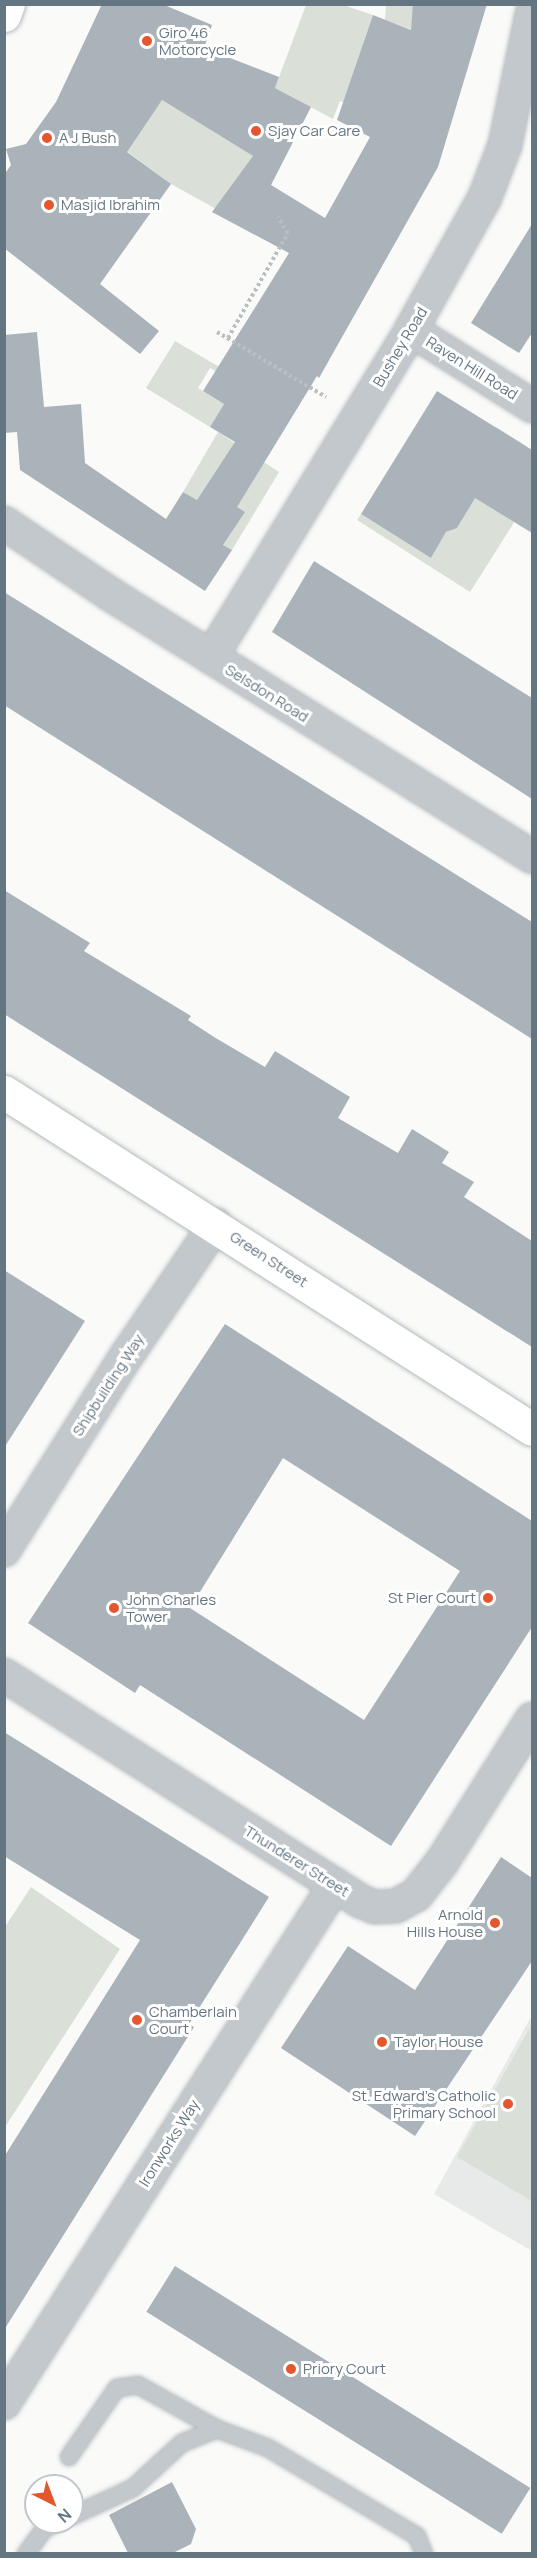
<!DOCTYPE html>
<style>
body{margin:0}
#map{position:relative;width:537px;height:2558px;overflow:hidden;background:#fafaf8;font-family:Manrope,sans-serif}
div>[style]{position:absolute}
.built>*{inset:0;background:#e8e9e9}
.green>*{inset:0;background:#dadfd7}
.building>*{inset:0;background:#aab3b9;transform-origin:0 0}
.path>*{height:4px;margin-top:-2px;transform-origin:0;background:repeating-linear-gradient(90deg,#bbbfc2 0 3px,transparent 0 6px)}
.roads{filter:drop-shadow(0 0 2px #b3babf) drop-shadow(0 0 2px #b3babf)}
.lane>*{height:16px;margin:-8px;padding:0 8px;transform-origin:8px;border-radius:8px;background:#c3c8cc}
.street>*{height:32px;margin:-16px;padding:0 16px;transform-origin:16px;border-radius:16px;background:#c3c8cc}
.secondary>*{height:33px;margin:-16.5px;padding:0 16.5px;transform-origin:16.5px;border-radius:16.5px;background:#fff}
.primary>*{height:33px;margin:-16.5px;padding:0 16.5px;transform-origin:16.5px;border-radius:16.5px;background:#fff}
.dots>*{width:16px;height:16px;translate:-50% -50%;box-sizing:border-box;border:3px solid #fff;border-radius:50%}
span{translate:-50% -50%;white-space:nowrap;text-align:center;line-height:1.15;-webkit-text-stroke:6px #fff;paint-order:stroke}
.poi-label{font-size:15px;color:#657683}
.left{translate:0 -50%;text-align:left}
.right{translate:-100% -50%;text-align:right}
.street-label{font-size:15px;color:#657683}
.frame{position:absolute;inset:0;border:6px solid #657683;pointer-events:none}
.north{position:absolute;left:24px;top:2474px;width:60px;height:60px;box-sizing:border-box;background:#fff;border:2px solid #c1c8cd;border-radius:50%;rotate:138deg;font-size:16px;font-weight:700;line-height:24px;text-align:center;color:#657683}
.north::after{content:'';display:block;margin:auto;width:21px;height:27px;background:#e4572e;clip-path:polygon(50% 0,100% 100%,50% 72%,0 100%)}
</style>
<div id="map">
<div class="built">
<div style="clip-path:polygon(532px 2015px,532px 2251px,434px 2194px)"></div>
</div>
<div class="green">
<div style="clip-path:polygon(306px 5px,343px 5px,373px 15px,363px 44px,363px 110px,340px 101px,333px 119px,275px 88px)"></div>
<div style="clip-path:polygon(386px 5px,413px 5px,418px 32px,385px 20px)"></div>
<div style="clip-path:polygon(162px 100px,253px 156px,218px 210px,171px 184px,124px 149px)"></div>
<div style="clip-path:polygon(175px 341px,252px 386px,248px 391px,210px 368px,198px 388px,224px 404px,210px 427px,146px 388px)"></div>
<div style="clip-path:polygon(496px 427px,526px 446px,511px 470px,532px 484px,532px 494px,470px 592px,357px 520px,361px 514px,431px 558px,446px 532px,457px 528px,463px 518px,459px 510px)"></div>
<div style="clip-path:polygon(218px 432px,279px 472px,232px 550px,223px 545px,244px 512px,206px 487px,197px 500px,183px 492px)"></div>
<div style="clip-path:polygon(31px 1887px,120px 1949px,5px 2127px,5px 1927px)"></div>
<div style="clip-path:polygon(532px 2024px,532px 2201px,457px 2157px)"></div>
</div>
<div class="building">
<div style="clip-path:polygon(102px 4px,162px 4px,212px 25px,204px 48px,279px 77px,275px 88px,311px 107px,271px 185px,325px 218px,370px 137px,337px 120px,373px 15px,411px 30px,413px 4px,487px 4px,438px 167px,319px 378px,317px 376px,237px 507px,245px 512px,223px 545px,232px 550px,205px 591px,20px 470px,17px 432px,4px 433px,4px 335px,37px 332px,44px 407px,81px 404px,85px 463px,166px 519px,183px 492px,197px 500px,235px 442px,210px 427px,224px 404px,203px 391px,289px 253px,212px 212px,253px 156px,162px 100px,127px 152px,171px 184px,100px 284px,159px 331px,140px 354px,4px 248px,4px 175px,11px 165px,6px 149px,26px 144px,56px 102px)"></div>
<div style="clip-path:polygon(532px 224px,532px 333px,519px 353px,471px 323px)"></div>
<div style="clip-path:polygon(437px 391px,532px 450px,532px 533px,475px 498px,457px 528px,446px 532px,431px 558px,361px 514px)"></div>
<div style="clip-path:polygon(314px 561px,532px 698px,532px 799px,272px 632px)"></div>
<div style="clip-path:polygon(4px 592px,532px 922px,532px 1039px,4px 705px)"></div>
<div style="clip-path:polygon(4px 890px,90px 943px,84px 951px,191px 1016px,188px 1020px,214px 1037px,265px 1067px,275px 1051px,350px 1097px,338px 1118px,398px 1153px,412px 1129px,449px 1152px,442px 1163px,474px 1182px,464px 1197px,532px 1241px,532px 1347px,4px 1014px)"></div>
<div style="clip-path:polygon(4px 1270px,85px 1321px,4px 1448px)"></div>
<div style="clip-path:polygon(evenodd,225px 1324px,532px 1521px,532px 1627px,391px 1846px,140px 1685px,135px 1693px,28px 1623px,225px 1324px,283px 1458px,460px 1571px,364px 1720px,190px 1608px,283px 1458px)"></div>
<div style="clip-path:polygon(4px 1732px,269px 1897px,189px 2024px,194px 2027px,4px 2330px,4px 2157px,140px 1940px,4px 1856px)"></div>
<div style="clip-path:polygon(501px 1857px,532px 1878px,532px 1961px,415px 2136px,281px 2048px,348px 1946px,415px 1990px)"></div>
<div style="left:175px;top:2266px;width:419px;height:54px;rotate:32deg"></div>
<div style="clip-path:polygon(172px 2482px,196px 2529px,191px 2544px,173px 2553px,128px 2553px,109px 2515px)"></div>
</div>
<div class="path">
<div style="left:217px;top:332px;width:127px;rotate:30.8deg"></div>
<div style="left:228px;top:338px;width:121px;rotate:-60.3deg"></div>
<div style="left:288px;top:233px;width:19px;rotate:-122deg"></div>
</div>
<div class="roads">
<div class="lane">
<div style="left:69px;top:2457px;width:84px;rotate:-55.2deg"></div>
<div style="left:117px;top:2388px;width:21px;rotate:-8deg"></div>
<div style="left:138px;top:2385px;width:90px;rotate:29.1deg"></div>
<div style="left:72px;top:2516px;width:67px;rotate:-24.7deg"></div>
<div style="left:133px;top:2488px;width:67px;rotate:-42.6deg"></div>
<div style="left:182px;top:2443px;width:38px;rotate:-22deg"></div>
<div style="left:217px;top:2429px;width:54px;rotate:20.4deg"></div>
<div style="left:268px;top:2448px;width:173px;rotate:30.6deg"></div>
<div style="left:417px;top:2536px;width:19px;rotate:69deg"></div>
<div style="left:26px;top:2554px;width:31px;rotate:-54deg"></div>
<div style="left:44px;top:2529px;width:16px;rotate:-27deg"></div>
</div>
<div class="street">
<div style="left:411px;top:330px;width:143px;rotate:32.1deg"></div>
<div style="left:4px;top:523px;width:128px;rotate:33.8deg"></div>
<div style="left:110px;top:594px;width:497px;rotate:31.9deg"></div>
<div style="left:211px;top:657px;width:383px;rotate:-58.5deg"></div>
<div style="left:411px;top:330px;width:152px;rotate:-60.9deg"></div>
<div style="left:485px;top:197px;width:56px;rotate:-69deg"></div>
<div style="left:505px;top:145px;width:134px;rotate:-78.4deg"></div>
<div style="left:4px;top:1550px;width:231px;rotate:-57.8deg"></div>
<div style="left:127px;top:1355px;width:158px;rotate:-55.8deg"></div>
<div style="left:4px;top:1675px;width:422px;rotate:32.4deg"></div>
<div style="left:360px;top:1901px;width:16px;rotate:22deg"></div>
<div style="left:375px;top:1907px;width:21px;rotate:-3deg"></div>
<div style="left:396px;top:1906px;width:23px;rotate:-29deg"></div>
<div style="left:416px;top:1895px;width:42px;rotate:-51.8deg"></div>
<div style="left:442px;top:1862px;width:169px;rotate:-57.8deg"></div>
<div style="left:4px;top:2403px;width:615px;rotate:-57.42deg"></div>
</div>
<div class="secondary">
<div style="left:4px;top:1092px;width:626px;rotate:32.55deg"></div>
</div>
<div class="primary">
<div style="left:4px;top:15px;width:12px;rotate:-70deg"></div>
</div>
</div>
<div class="dots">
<div style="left:147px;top:41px;background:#e4572e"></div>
<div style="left:256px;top:131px;background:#e4572e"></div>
<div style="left:47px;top:138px;background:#e4572e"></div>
<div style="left:49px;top:205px;background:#e4572e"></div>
<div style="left:488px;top:1598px;background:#e4572e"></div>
<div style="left:114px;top:1608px;background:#e4572e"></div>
<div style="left:495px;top:1923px;background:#e4572e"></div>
<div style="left:137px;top:2020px;background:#e4572e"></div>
<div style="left:382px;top:2042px;background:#e4572e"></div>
<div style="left:508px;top:2104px;background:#e4572e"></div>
<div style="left:291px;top:2369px;background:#e4572e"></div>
</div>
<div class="poi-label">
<span class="left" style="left:159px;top:41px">Giro 46<br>Motorcycle</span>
<span class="left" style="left:268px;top:131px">Sjay Car Care</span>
<span class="left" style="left:59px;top:138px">A J Bush</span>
<span class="left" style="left:61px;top:205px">Masjid Ibrahim</span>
<span class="right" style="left:476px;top:1598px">St Pier Court</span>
<span class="left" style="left:126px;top:1608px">John Charles<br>Tower</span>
<span class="right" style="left:483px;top:1923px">Arnold<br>Hills House</span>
<span class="left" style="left:149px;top:2020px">Chamberlain<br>Court</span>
<span class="left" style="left:394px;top:2042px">Taylor House</span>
<span class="right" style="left:496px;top:2104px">St. Edward's Catholic<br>Primary School</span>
<span class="left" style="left:303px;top:2369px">Priory Court</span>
</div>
<div class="street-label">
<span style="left:400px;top:347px;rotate:-59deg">Bushey Road</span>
<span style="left:472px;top:368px;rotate:32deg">Raven Hill Road</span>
<span style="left:267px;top:693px;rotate:32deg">Selsdon Road</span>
<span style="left:269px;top:1259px;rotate:33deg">Green Street</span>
<span style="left:108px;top:1385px;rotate:-57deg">Shipbuilding Way</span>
<span style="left:297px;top:1861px;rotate:32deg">Thunderer Street</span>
<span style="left:169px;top:2143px;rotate:-58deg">Ironworks Way</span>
</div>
<div class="frame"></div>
<div class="north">N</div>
</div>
